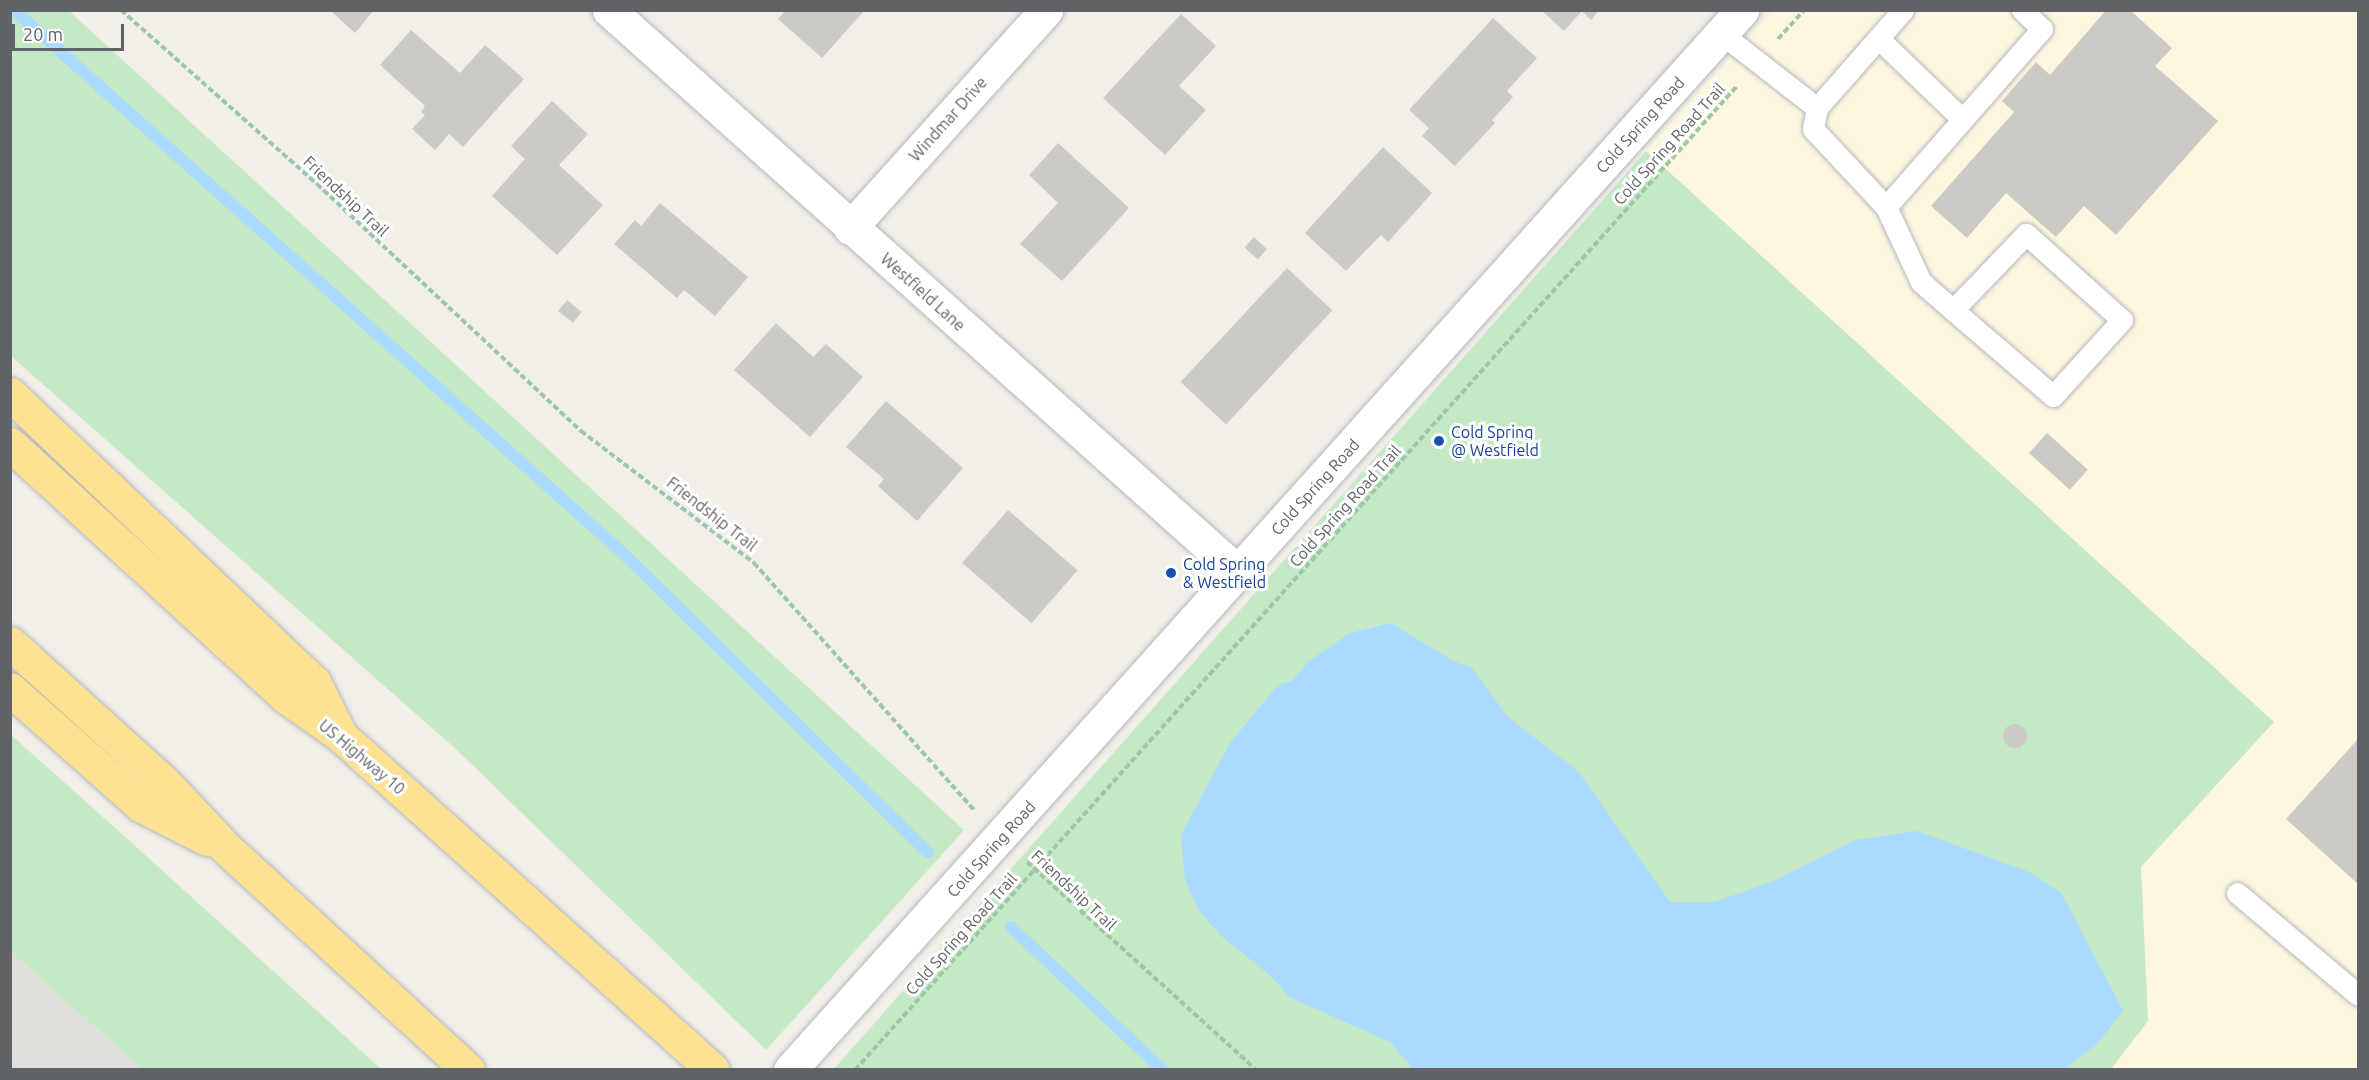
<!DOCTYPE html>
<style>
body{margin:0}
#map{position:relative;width:2369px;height:1080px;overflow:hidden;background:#f1efe8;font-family:Ubuntu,sans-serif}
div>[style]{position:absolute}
.commercial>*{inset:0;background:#fef7e0}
.industrial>*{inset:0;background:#e0deda}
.green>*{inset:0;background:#c5e8c5}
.water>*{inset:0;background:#aadaff}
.stream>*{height:12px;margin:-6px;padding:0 6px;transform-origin:6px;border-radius:6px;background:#aadaff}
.building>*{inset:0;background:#cccac5;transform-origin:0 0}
.round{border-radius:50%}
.path>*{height:4px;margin-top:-2px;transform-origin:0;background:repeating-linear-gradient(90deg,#9cc7a9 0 6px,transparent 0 9px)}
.roads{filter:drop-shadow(0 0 2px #b5b8bc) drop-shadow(0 0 2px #b5b8bc)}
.service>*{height:21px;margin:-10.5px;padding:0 10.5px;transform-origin:10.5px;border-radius:10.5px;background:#fff}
.minor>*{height:33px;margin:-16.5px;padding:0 16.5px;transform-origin:16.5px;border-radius:16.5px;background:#fff}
.tertiary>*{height:33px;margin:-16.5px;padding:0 16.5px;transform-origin:16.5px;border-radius:16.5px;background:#fff}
.motorway>*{height:33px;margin:-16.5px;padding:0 16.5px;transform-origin:16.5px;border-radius:16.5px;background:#fde293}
.dots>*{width:16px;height:16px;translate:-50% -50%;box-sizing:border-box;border:3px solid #fff;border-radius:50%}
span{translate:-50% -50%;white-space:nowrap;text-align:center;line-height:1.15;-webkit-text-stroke:6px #fff;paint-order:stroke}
.street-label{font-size:16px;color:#5f6368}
.transit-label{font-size:16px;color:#164399}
.left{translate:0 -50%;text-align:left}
.frame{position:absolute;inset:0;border:12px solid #5f6368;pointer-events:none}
.scale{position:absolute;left:12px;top:24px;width:112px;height:27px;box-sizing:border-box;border:3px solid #5f6368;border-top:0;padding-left:8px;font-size:18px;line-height:21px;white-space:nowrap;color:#5f6368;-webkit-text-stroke:4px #fff;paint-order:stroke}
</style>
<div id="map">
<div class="commercial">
<div style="clip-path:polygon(1772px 11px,2358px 11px,2358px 1069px,2111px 1069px,2148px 1021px,2141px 867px,2274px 722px,1646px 151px)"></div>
</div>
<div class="industrial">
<div style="clip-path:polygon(11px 952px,142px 1069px,11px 1069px)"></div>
</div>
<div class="green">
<div style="clip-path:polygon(10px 11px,69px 11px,964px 830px,766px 1050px,458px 751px,11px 356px)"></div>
<div style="clip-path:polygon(1646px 151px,2274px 722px,2141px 867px,2148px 1021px,2111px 1069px,833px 1070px)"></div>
<div style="clip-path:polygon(11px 735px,112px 825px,381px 1069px,142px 1069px,11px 952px)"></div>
</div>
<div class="water">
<div style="clip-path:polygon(1391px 623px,1455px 662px,1471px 667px,1507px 716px,1579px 772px,1670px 902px,1714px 902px,1769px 883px,1855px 840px,1917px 831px,2029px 872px,2062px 894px,2123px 1011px,2097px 1044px,2065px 1069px,1413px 1069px,1390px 1042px,1289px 997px,1272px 977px,1220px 935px,1197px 908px,1185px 879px,1181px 835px,1230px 743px,1278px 685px,1292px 681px,1308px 662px,1350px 633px)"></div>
</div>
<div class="stream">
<div style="left:14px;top:10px;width:817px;rotate:41.73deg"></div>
<div style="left:624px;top:554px;width:426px;rotate:44.5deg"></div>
<div style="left:1011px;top:927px;width:209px;rotate:43.3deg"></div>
</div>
<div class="building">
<div style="clip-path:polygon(330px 10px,374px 10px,355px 33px)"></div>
<div style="clip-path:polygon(786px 10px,865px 10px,822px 58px,778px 19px)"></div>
<div style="clip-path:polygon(1541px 10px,1599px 10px,1591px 20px,1582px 11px,1564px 31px)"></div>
<div style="clip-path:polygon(2106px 10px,2130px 10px,2172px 48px,2155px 66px,2218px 121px,2116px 235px,2084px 206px,2056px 237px,2006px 193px,1967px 238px,1931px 206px,2014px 112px,2002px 101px,2036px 62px,2050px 75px)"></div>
<div style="clip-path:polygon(1181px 14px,1216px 46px,1179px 86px,1206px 110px,1165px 155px,1103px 98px)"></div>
<div style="clip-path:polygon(1493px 18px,1537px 58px,1507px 91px,1513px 97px,1492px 120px,1495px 123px,1455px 166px,1422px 136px,1429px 128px,1409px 110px)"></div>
<div style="clip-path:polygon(411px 30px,460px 73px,485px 45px,524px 79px,463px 147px,449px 134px,435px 150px,412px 129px,425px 115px,421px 112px,425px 106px,380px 65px)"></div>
<div style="clip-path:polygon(552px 101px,588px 134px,559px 165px,603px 205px,557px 255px,492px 196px,525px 159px,511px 146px)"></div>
<div style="clip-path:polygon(1058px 143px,1129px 208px,1062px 281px,1020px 244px,1058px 203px,1029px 175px)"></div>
<div style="clip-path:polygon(1383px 147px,1432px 193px,1388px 242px,1381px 235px,1346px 271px,1305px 233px)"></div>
<div style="clip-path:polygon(660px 203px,748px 277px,715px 316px,684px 290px,677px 298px,614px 244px,635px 220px,641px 226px)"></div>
<div style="left:1254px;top:237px;width:18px;height:14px;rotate:43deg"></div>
<div style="left:1287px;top:268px;width:62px;height:156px;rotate:43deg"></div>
<div style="left:567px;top:300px;width:19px;height:14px;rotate:39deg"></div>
<div style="clip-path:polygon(776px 323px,813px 357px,826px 344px,863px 377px,810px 437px,734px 370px)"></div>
<div style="clip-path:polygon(886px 401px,963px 468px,917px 521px,878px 486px,884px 479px,846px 447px)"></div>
<div style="left:2047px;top:433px;width:55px;height:27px;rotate:42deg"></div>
<div style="left:1008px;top:510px;width:92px;height:70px;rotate:41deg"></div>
<div class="round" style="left:2003px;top:724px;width:24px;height:24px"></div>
<div style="clip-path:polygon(2358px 739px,2358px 884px,2286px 819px)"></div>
</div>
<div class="path">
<div style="left:121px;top:10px;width:262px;rotate:41.6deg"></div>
<div style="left:317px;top:184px;width:362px;rotate:43.1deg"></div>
<div style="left:581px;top:431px;width:218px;rotate:37.3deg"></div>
<div style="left:754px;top:563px;width:331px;rotate:48.3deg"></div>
<div style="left:1778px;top:39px;width:39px;rotate:-48deg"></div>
<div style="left:1027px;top:862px;width:309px;rotate:42.2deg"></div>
<div style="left:855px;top:1070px;width:1323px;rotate:-48.13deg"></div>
</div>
<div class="roads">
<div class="service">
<div style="left:1903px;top:10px;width:130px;rotate:131.3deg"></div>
<div style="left:1817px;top:108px;width:21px;rotate:101deg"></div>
<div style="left:1813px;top:129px;width:107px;rotate:46.9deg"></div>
<div style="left:1886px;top:207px;width:237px;rotate:-48.8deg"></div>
<div style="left:2042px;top:29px;width:28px;rotate:-136deg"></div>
<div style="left:1722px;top:34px;width:120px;rotate:37.9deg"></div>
<div style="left:1879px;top:39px;width:115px;rotate:43.9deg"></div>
<div style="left:1886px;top:207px;width:83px;rotate:65deg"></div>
<div style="left:1921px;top:282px;width:43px;rotate:41.2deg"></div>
<div style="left:1953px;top:310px;width:132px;rotate:40.7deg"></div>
<div style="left:2053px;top:396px;width:103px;rotate:-47.8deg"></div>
<div style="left:2122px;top:320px;width:129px;rotate:-138.1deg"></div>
<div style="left:2026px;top:234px;width:105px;rotate:133.8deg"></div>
<div style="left:2237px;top:893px;width:158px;rotate:40.1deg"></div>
</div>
<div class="minor">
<div style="left:609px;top:10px;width:845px;rotate:41.79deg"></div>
<div style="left:850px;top:228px;width:293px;rotate:-48deg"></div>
</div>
<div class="tertiary">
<div style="left:790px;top:1070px;width:1425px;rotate:-48.07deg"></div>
</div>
<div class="motorway">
<div style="left:10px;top:394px;width:419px;rotate:43.5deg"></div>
<div style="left:314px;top:682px;width:54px;rotate:63.4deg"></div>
<div style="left:10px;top:444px;width:374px;rotate:42.5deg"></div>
<div style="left:286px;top:697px;width:66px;rotate:35.1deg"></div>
<div style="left:340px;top:735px;width:501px;rotate:41.93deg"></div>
<div style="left:10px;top:643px;width:209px;rotate:42.1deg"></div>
<div style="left:165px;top:783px;width:91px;rotate:46.8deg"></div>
<div style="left:227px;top:849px;width:327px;rotate:42.5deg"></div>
<div style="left:10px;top:689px;width:176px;rotate:41.6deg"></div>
<div style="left:142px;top:806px;width:73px;rotate:26.9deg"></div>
</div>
</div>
<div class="dots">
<div style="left:1439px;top:441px;background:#1a4fb4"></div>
<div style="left:1171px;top:573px;background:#1a4fb4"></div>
</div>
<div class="street-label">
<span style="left:948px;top:119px;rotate:-48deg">Windmar Drive</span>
<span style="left:1640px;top:125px;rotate:-48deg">Cold Spring Road</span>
<span style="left:1669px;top:144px;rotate:-48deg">Cold Spring Road Trail</span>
<span style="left:346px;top:196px;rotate:43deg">Friendship Trail</span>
<span style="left:923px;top:292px;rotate:42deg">Westfield Lane</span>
<span style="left:1315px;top:487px;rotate:-48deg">Cold Spring Road</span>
<span style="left:1345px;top:506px;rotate:-48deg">Cold Spring Road Trail</span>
<span style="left:712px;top:514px;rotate:38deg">Friendship Trail</span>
<span style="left:362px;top:757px;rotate:40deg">US Highway 10</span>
<span style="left:991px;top:849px;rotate:-48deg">Cold Spring Road</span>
<span style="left:1074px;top:890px;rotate:43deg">Friendship Trail</span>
<span style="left:961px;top:934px;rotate:-48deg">Cold Spring Road Trail</span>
</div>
<div class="transit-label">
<span class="left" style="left:1451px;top:441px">Cold Spring<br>@ Westfield</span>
<span class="left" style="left:1183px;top:573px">Cold Spring<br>&amp; Westfield</span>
</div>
<div class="frame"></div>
<div class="scale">20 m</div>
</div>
